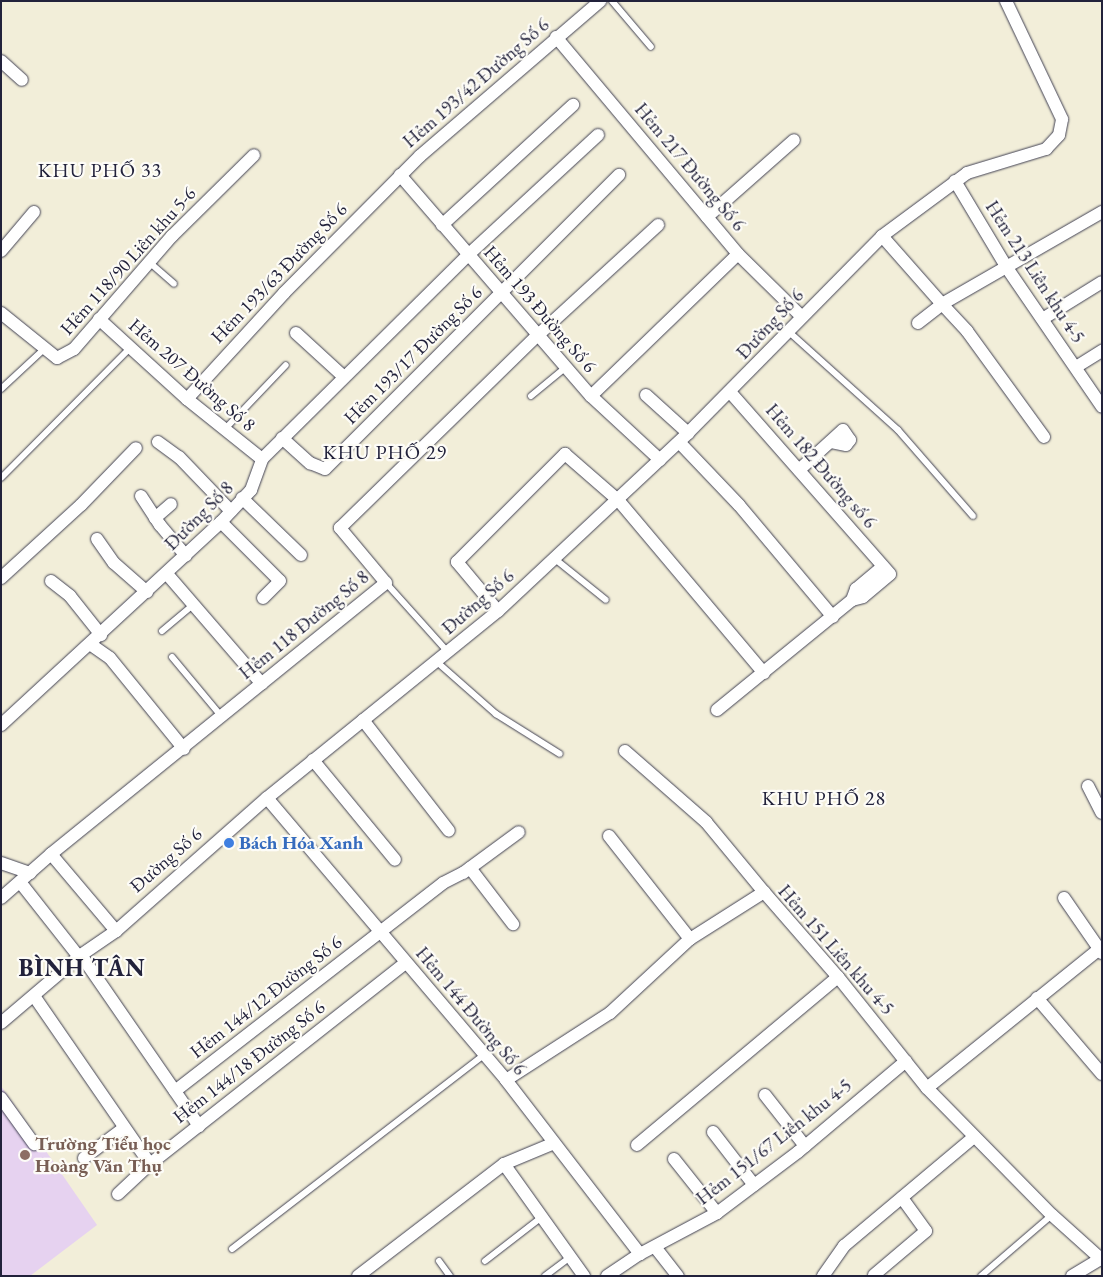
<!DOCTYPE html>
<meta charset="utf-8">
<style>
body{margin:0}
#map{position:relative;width:1103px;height:1277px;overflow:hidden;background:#f2eed9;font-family:"EB Garamond",serif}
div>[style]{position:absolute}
.built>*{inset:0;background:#e6d2f0}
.roads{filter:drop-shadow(0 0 1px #414153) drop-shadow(0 0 1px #414153)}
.lane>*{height:6px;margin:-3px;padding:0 3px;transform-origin:3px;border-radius:3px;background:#fff}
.street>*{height:12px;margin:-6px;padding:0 6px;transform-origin:6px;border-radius:6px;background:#fff}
.dots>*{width:14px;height:14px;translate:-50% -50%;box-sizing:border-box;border:2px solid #fdfcf7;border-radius:50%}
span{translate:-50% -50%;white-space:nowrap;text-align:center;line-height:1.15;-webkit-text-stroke:4.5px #fdfcf7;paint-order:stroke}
.street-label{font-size:19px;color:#22223b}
.shop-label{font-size:19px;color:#366cbe;font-weight:700}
.left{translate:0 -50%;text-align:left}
.education-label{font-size:19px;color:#785e54;font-weight:700}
.neighbourhood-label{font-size:20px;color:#22223b;letter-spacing:1px}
.district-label{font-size:24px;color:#22223b;font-weight:700;letter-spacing:1px}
.frame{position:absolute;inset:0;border:2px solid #22223b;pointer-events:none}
</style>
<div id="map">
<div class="built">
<div style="clip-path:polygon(1px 1086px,97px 1225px,30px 1276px,1px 1276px)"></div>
</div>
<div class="roads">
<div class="lane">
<div style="left:612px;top:1px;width:60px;rotate:49.7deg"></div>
<div style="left:149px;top:262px;width:33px;rotate:41deg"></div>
<div style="left:788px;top:331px;width:148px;rotate:42deg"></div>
<div style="left:898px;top:430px;width:114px;rotate:48.9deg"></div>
<div style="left:1px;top:389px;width:59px;rotate:-42.9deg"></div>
<div style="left:531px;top:396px;width:45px;rotate:-39.6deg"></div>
<div style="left:225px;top:429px;width:88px;rotate:-46.4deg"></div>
<div style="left:1px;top:478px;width:183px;rotate:-45.2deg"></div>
<div style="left:555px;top:559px;width:65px;rotate:38.8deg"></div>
<div style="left:386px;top:583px;width:93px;rotate:48.1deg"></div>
<div style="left:162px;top:631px;width:40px;rotate:-40deg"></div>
<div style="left:172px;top:657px;width:78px;rotate:50.2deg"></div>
<div style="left:437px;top:662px;width:79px;rotate:41.4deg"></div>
<div style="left:496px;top:714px;width:75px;rotate:32deg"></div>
<div style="left:232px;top:1249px;width:318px;rotate:-37.6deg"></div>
<div style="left:439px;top:1261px;width:19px;rotate:54deg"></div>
<div style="left:485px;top:1261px;width:72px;rotate:-37.7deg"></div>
<div style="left:545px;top:1276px;width:31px;rotate:-37deg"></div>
<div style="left:981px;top:1276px;width:94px;rotate:-40.7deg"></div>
</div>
<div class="street">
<div style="left:556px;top:37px;width:283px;rotate:50deg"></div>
<div style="left:738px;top:254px;width:88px;rotate:44.5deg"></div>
<div style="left:1px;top:61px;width:28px;rotate:42deg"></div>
<div style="left:400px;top:175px;width:292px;rotate:49.2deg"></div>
<div style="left:591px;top:396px;width:94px;rotate:42.8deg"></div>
<div style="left:955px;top:181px;width:101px;rotate:59.1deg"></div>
<div style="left:1007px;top:268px;width:168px;rotate:55.6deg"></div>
<div style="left:707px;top:217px;width:116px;rotate:-41.5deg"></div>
<div style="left:442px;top:225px;width:178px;rotate:-42.5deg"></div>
<div style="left:882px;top:236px;width:91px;rotate:48.6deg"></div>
<div style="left:942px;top:304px;width:185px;rotate:-29.9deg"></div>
<div style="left:1px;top:251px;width:51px;rotate:-49.8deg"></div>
<div style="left:1px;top:313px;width:72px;rotate:38.8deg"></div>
<div style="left:57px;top:358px;width:19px;rotate:-28deg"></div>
<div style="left:74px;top:349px;width:150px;rotate:-49.1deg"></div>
<div style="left:172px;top:236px;width:115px;rotate:-44.6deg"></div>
<div style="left:1044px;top:318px;width:68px;rotate:-31.8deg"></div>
<div style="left:99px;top:319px;width:119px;rotate:42.3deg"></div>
<div style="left:187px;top:399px;width:96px;rotate:38.7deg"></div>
<div style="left:918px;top:323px;width:31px;rotate:-38deg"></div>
<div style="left:942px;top:304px;width:37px;rotate:47deg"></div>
<div style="left:967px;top:331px;width:131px;rotate:54deg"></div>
<div style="left:296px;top:333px;width:65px;rotate:42.5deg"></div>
<div style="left:1076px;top:367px;width:31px;rotate:-32deg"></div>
<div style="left:646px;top:395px;width:57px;rotate:42.1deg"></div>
<div style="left:591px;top:396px;width:204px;rotate:-44deg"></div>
<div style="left:187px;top:399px;width:144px;rotate:-47.5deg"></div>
<div style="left:284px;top:293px;width:193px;rotate:-45.2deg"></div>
<div style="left:420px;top:156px;width:238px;rotate:-40.7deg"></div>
<div style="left:282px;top:438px;width:38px;rotate:42deg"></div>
<div style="left:310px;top:463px;width:16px;rotate:22deg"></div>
<div style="left:325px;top:469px;width:416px;rotate:-45deg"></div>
<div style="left:158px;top:442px;width:26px;rotate:36deg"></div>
<div style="left:179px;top:457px;width:75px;rotate:46.1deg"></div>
<div style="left:679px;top:442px;width:87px;rotate:46.4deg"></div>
<div style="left:739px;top:505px;width:146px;rotate:50deg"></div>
<div style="left:799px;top:470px;width:59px;rotate:-42.3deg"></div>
<div style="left:843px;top:430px;width:12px;rotate:55deg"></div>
<div style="left:850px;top:440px;width:6px;rotate:129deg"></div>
<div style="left:846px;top:445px;width:16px;rotate:-169deg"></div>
<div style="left:141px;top:496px;width:35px;rotate:57deg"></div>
<div style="left:160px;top:525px;width:40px;rotate:50deg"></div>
<div style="left:242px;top:498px;width:82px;rotate:44deg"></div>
<div style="left:155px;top:518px;width:21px;rotate:-41deg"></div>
<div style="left:221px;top:522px;width:83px;rotate:45deg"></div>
<div style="left:280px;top:581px;width:24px;rotate:135deg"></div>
<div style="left:97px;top:539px;width:29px;rotate:55deg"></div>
<div style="left:114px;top:563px;width:44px;rotate:41.3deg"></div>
<div style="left:167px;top:574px;width:145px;rotate:49.2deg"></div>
<div style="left:1px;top:578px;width:108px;rotate:-42.4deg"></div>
<div style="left:81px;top:505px;width:79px;rotate:-46deg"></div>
<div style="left:51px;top:581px;width:24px;rotate:38deg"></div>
<div style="left:70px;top:596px;width:50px;rotate:51.5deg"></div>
<div style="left:852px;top:600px;width:12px;rotate:-70deg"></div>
<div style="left:856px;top:589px;width:35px;rotate:-40deg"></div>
<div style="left:498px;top:611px;width:64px;rotate:-129.9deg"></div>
<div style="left:457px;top:562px;width:153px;rotate:-45deg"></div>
<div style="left:565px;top:454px;width:72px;rotate:41deg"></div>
<div style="left:619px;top:501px;width:225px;rotate:49.9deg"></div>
<div style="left:90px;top:644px;width:24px;rotate:35deg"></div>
<div style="left:110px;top:658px;width:117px;rotate:50.9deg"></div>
<div style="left:717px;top:710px;width:174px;rotate:-39.2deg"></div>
<div style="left:852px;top:600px;width:11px;rotate:-15deg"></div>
<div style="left:863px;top:597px;width:35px;rotate:-40deg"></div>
<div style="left:890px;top:574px;width:242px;rotate:-131.3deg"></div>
<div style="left:363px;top:720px;width:140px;rotate:52.2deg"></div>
<div style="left:1px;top:725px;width:299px;rotate:-42.7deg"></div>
<div style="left:221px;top:522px;width:44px;rotate:-46.8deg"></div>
<div style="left:251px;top:490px;width:33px;rotate:-70deg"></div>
<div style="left:262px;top:459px;width:290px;rotate:-44.7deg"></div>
<div style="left:468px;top:255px;width:177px;rotate:-42.7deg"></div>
<div style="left:625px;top:751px;width:108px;rotate:41.2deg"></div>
<div style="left:706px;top:822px;width:91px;rotate:50.4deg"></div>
<div style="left:313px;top:760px;width:129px;rotate:50.6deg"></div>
<div style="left:1088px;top:786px;width:30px;rotate:63deg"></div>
<div style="left:267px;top:798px;width:370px;rotate:49.7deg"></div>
<div style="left:506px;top:1080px;width:220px;rotate:52.4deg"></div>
<div style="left:609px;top:836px;width:131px;rotate:51.8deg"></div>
<div style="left:51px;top:854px;width:101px;rotate:49.8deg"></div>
<div style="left:1px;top:863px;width:31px;rotate:19deg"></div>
<div style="left:470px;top:868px;width:71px;rotate:52.5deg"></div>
<div style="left:20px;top:882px;width:95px;rotate:51.8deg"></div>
<div style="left:1px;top:898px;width:67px;rotate:-41.3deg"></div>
<div style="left:51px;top:854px;width:431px;rotate:-39deg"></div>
<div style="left:386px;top:583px;width:72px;rotate:-129.9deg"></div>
<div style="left:340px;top:528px;width:277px;rotate:-44.3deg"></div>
<div style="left:538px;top:335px;width:163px;rotate:-42.5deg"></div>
<div style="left:1064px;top:898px;width:67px;rotate:55.4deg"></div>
<div style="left:81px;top:955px;width:208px;rotate:55.4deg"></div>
<div style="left:34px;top:996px;width:204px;rotate:55.4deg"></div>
<div style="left:1037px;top:998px;width:100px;rotate:49.5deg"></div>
<div style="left:1px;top:1023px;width:105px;rotate:-40.4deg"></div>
<div style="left:81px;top:955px;width:42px;rotate:-34.4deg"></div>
<div style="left:116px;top:931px;width:201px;rotate:-41.4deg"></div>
<div style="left:267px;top:798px;width:297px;rotate:-39deg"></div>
<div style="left:498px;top:611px;width:260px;rotate:-43.1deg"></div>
<div style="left:688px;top:433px;width:276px;rotate:-45.4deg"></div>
<div style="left:882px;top:236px;width:106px;rotate:-36.5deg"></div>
<div style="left:967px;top:173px;width:83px;rotate:-16.9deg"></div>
<div style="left:1046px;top:149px;width:19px;rotate:-47deg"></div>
<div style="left:1059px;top:135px;width:16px;rotate:-79deg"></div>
<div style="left:1062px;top:119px;width:131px;rotate:-115.4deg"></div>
<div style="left:506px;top:1080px;width:124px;rotate:-32.8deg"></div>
<div style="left:610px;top:1013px;width:109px;rotate:-42.8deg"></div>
<div style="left:690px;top:939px;width:88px;rotate:-32.4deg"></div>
<div style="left:764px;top:892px;width:113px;rotate:49deg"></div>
<div style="left:838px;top:977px;width:142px;rotate:51.3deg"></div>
<div style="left:927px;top:1088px;width:178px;rotate:45.5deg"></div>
<div style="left:1052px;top:1215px;width:67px;rotate:42deg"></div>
<div style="left:927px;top:1088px;width:225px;rotate:-38.9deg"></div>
<div style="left:175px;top:1091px;width:339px;rotate:-37.8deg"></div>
<div style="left:443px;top:883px;width:22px;rotate:-27deg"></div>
<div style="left:463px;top:873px;width:69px;rotate:-36.2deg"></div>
<div style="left:765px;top:1095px;width:65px;rotate:51.9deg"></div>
<div style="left:1px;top:1098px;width:57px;rotate:54.3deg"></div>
<div style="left:713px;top:1132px;width:67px;rotate:52.3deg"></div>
<div style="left:637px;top:1145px;width:262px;rotate:-39.9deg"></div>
<div style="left:84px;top:1158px;width:50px;rotate:-36.9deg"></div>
<div style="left:674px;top:1159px;width:69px;rotate:51.5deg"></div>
<div style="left:504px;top:1164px;width:138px;rotate:54.5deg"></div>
<div style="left:118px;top:1194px;width:44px;rotate:-43.2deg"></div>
<div style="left:150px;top:1164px;width:325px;rotate:-38.2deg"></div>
<div style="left:655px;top:1247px;width:37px;rotate:52deg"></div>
<div style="left:874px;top:1275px;width:68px;rotate:-40.2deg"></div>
<div style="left:926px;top:1231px;width:41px;rotate:-126deg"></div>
<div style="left:358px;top:1276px;width:184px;rotate:-37.5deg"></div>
<div style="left:504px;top:1164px;width:52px;rotate:-22.6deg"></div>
<div style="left:607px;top:1276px;width:40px;rotate:-34deg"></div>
<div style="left:640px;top:1254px;width:87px;rotate:-28deg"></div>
<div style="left:717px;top:1213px;width:101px;rotate:-37deg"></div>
<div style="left:798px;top:1152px;width:141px;rotate:-40.1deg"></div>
<div style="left:823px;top:1276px;width:37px;rotate:-55deg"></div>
<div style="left:844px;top:1246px;width:170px;rotate:-40deg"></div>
<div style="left:1072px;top:1276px;width:33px;rotate:-31deg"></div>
</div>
</div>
<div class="dots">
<div style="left:229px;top:843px;background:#3f7fe0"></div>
<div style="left:25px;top:1155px;background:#8d6e63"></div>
</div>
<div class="street-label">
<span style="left:476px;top:83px;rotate:-41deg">Hẻm 193/42 Đường Số 6</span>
<span style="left:690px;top:167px;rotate:50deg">Hẻm 217 Đường Số 6</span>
<span style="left:128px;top:261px;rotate:-48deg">Hẻm 118/90 Liên khu 5-6</span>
<span style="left:1035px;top:272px;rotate:57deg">Hẻm 213 Liên khu 4-5</span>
<span style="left:279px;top:273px;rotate:-46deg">Hẻm 193/63 Đường Số 6</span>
<span style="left:540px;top:309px;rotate:49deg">Hẻm 193 Đường Số 6</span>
<span style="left:770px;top:324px;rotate:-47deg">Đường Số 6</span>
<span style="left:413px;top:355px;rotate:-45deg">Hẻm 193/17 Đường Số 6</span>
<span style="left:192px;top:375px;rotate:41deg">Hẻm 207 Đường Số 8</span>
<span style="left:821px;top:466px;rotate:49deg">Hẻm 182 Đường số 6</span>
<span style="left:199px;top:516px;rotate:-45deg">Đường Số 8</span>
<span style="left:478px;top:602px;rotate:-41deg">Đường Số 6</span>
<span style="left:304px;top:625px;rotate:-39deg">Hẻm 118 Đường Số 8</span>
<span style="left:166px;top:860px;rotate:-41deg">Đường Số 6</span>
<span style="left:836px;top:950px;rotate:49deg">Hẻm 151 Liên khu 4-5</span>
<span style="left:266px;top:997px;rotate:-38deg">Hẻm 144/12 Đường Số 6</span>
<span style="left:471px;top:1011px;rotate:50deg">Hẻm 144 Đường Số 6</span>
<span style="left:249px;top:1062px;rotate:-38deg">Hẻm 144/18 Đường Số 6</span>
<span style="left:774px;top:1142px;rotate:-38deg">Hẻm 151/67 Liên khu 4-5</span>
</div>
<div class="shop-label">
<span class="left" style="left:239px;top:843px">Bách Hóa Xanh</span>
</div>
<div class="education-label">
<span class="left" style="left:35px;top:1155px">Trường Tiểu học<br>Hoàng Văn Thụ</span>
</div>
<div class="neighbourhood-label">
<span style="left:100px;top:170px">KHU PHỐ 33</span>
<span style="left:385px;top:452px">KHU PHỐ 29</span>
<span style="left:824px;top:798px">KHU PHỐ 28</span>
</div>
<div class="district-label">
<span style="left:82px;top:968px">BÌNH TÂN</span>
</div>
<div class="frame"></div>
</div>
